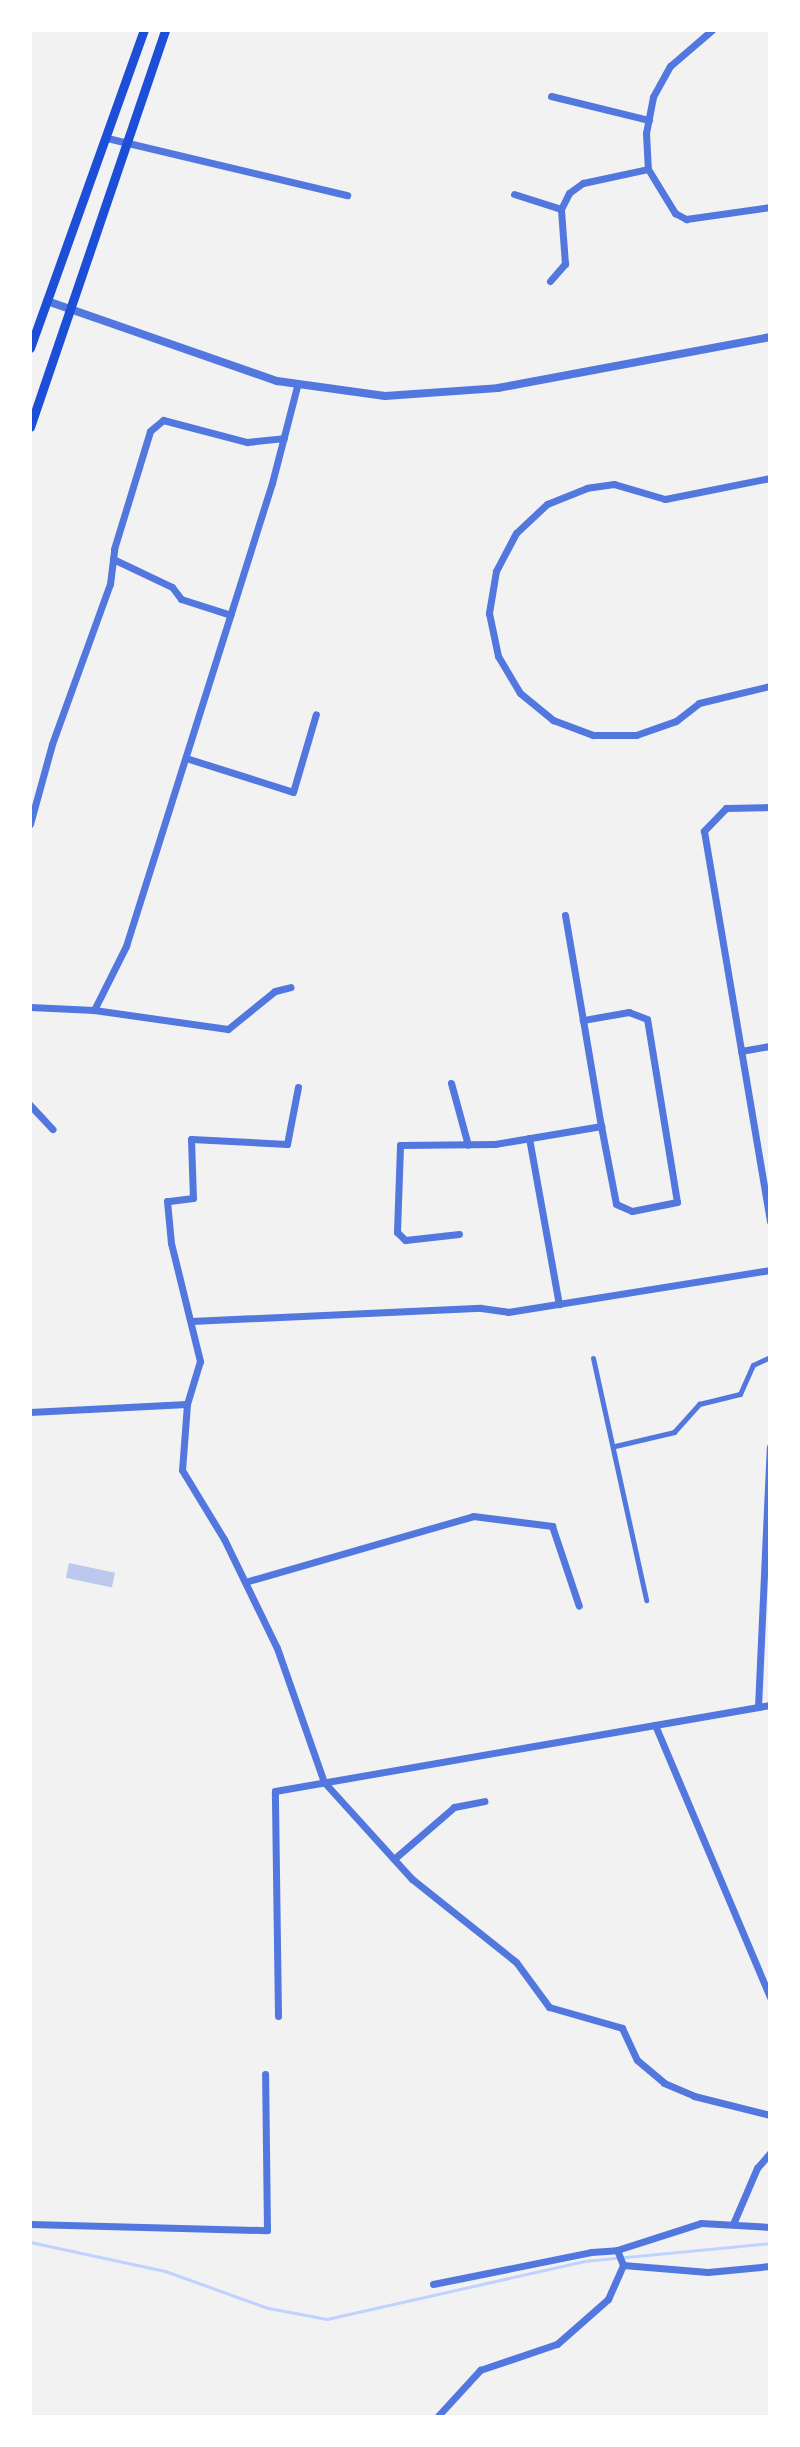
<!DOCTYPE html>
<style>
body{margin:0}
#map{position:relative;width:800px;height:2447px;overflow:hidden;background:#f2f2f2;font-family:"DejaVu Sans",sans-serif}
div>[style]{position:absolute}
.stream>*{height:3px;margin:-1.5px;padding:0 1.5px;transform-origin:1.5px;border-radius:1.5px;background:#bfd3fe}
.building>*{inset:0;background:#bdc9ec;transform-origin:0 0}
.pedestrian>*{height:5px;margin:-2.5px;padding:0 2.5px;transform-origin:2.5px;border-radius:2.5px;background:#5277de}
.minor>*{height:7px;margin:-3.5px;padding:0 3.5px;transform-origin:3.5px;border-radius:3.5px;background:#5277de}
.tertiary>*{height:8px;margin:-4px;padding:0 4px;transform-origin:4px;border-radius:4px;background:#5277de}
.secondary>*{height:9px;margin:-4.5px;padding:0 4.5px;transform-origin:4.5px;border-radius:4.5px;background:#1d4ed8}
span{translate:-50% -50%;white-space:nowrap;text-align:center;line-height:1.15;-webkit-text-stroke:8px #fff;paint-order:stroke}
.frame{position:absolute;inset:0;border:32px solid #fff;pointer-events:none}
</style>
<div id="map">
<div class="stream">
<div style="left:30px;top:2242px;width:138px;rotate:12.1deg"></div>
<div style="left:165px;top:2271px;width:109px;rotate:19.8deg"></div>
<div style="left:268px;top:2308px;width:60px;rotate:10.6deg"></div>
<div style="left:327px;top:2319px;width:263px;rotate:-12.7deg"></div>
<div style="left:584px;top:2261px;width:187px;rotate:-5.5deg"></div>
</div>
<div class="building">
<div style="left:69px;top:1563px;width:47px;height:15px;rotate:12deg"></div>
</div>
<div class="pedestrian">
<div style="left:593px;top:1358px;width:248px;rotate:77.6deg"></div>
<div style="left:615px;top:1446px;width:61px;rotate:-13.3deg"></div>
<div style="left:674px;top:1432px;width:38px;rotate:-48deg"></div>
<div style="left:699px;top:1404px;width:42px;rotate:-13.7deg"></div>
<div style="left:740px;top:1394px;width:32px;rotate:-66deg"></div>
<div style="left:753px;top:1365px;width:19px;rotate:-25deg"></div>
</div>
<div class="minor">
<div style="left:712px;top:30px;width:55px;rotate:139.4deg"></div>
<div style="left:670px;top:66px;width:35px;rotate:119deg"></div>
<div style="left:653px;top:97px;width:37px;rotate:101deg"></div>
<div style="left:646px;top:133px;width:36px;rotate:87deg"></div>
<div style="left:648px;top:169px;width:52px;rotate:58.5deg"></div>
<div style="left:675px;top:213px;width:13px;rotate:29deg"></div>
<div style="left:686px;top:219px;width:85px;rotate:-8.1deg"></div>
<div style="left:551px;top:96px;width:101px;rotate:13.8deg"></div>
<div style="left:107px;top:138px;width:247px;rotate:13.4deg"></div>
<div style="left:514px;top:194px;width:49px;rotate:17.7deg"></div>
<div style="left:550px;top:281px;width:23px;rotate:-49deg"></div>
<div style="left:565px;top:264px;width:55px;rotate:-94.2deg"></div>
<div style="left:561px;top:209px;width:18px;rotate:-63deg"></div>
<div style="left:569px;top:193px;width:17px;rotate:-36deg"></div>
<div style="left:583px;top:183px;width:66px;rotate:-12.2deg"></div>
<div style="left:770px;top:478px;width:107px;rotate:168.7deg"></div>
<div style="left:665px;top:499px;width:53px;rotate:-163.6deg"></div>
<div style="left:614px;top:484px;width:27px;rotate:172deg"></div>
<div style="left:587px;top:488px;width:43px;rotate:158.2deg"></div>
<div style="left:547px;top:504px;width:42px;rotate:136.9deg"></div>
<div style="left:516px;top:533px;width:43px;rotate:117.8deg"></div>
<div style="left:496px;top:571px;width:43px;rotate:99.5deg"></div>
<div style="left:489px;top:613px;width:44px;rotate:78.2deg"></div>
<div style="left:498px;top:656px;width:43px;rotate:59.3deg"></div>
<div style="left:520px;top:693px;width:43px;rotate:39.3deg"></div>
<div style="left:553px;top:720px;width:43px;rotate:20.6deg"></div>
<div style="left:593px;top:735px;width:43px"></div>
<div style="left:636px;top:735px;width:42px;rotate:-19.3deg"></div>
<div style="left:676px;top:721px;width:29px;rotate:-38deg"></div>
<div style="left:699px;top:703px;width:73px;rotate:-13.5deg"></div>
<div style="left:113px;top:559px;width:65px;rotate:25.4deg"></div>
<div style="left:172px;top:587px;width:15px;rotate:53deg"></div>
<div style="left:181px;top:599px;width:52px;rotate:17.7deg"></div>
<div style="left:186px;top:758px;width:112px;rotate:17.6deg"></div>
<div style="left:293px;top:792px;width:81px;rotate:-73.6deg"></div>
<div style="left:770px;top:807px;width:44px;rotate:178.7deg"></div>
<div style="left:726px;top:808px;width:32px;rotate:134deg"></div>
<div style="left:704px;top:831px;width:396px;rotate:80.4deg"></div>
<div style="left:30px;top:824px;width:83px;rotate:-74.6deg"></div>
<div style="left:52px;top:744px;width:170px;rotate:-70.1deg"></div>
<div style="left:110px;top:584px;width:35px;rotate:-83deg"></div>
<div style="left:114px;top:549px;width:123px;rotate:-73deg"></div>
<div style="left:150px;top:431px;width:17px;rotate:-40deg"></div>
<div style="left:163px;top:420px;width:87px;rotate:14.7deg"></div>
<div style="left:247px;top:442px;width:37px;rotate:-6deg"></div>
<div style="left:565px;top:915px;width:107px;rotate:80.3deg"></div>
<div style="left:583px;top:1020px;width:108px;rotate:80.4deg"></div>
<div style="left:601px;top:1126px;width:79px;rotate:79.1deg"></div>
<div style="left:616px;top:1204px;width:17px;rotate:24deg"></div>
<div style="left:632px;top:1211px;width:46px;rotate:-11.3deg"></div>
<div style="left:677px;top:1202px;width:185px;rotate:-99.3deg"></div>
<div style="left:647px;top:1019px;width:19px;rotate:-159deg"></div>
<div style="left:629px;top:1012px;width:47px;rotate:170.1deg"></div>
<div style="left:30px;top:1007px;width:64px;rotate:2.7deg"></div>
<div style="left:94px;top:1010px;width:135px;rotate:8.1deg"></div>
<div style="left:228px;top:1029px;width:60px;rotate:-39deg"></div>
<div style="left:275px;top:991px;width:16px;rotate:-14deg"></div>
<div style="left:94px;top:1010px;width:72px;rotate:-63.4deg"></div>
<div style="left:126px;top:946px;width:485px;rotate:-72.5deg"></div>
<div style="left:272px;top:483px;width:100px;rotate:-75.5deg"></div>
<div style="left:741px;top:1051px;width:29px;rotate:-10deg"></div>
<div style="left:451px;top:1083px;width:64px;rotate:74.7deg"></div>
<div style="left:298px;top:1087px;width:58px;rotate:100.9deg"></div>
<div style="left:287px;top:1144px;width:96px;rotate:-177deg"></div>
<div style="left:191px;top:1139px;width:59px;rotate:88.1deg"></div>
<div style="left:193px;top:1198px;width:26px;rotate:173deg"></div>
<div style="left:167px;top:1201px;width:42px;rotate:84.6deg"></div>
<div style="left:171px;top:1243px;width:122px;rotate:76.2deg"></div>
<div style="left:200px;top:1361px;width:45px;rotate:106.8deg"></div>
<div style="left:187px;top:1404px;width:66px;rotate:94.3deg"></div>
<div style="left:182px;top:1470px;width:81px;rotate:58.7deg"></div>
<div style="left:224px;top:1539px;width:121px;rotate:64.1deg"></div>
<div style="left:277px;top:1648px;width:142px;rotate:70.7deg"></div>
<div style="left:324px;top:1782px;width:131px;rotate:47.8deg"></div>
<div style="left:412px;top:1879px;width:133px;rotate:38.6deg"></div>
<div style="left:516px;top:1962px;width:56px;rotate:53.7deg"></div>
<div style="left:549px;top:2007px;width:76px;rotate:16deg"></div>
<div style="left:622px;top:2028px;width:35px;rotate:65deg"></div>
<div style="left:637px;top:2060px;width:35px;rotate:40deg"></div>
<div style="left:664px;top:2083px;width:33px;rotate:23deg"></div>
<div style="left:694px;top:2096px;width:78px;rotate:14deg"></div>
<div style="left:30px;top:1105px;width:33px;rotate:47deg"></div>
<div style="left:529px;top:1138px;width:169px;rotate:79.8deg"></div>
<div style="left:459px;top:1234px;width:54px;rotate:173.7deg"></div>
<div style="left:405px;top:1240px;width:11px;rotate:-135deg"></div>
<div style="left:397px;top:1232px;width:87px;rotate:-88deg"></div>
<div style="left:400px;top:1145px;width:95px;rotate:-0.6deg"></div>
<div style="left:495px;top:1144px;width:108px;rotate:-9.6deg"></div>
<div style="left:191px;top:1321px;width:290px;rotate:-2.6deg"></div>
<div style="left:481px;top:1308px;width:27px;rotate:8deg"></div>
<div style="left:508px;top:1312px;width:265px;rotate:-9.1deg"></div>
<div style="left:30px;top:1412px;width:157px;rotate:-2.9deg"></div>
<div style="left:245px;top:1582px;width:237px;rotate:-16.1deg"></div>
<div style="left:473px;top:1516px;width:80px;rotate:7.2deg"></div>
<div style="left:552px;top:1526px;width:84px;rotate:71.4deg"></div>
<div style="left:758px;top:1707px;width:260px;rotate:-87.4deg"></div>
<div style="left:655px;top:1725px;width:295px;rotate:67.1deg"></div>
<div style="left:394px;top:1859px;width:79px;rotate:-40.9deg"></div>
<div style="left:454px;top:1807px;width:31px;rotate:-11deg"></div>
<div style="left:278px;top:2016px;width:225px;rotate:-90.8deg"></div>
<div style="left:275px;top:1791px;width:502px;rotate:-9.86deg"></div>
<div style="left:30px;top:2224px;width:237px;rotate:1.5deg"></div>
<div style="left:267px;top:2230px;width:156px;rotate:-90.7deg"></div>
<div style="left:733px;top:2224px;width:61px;rotate:-66.8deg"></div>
<div style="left:757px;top:2168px;width:20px;rotate:-49deg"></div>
<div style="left:617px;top:2250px;width:88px;rotate:-17.8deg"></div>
<div style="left:701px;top:2223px;width:69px;rotate:3.3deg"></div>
<div style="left:433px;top:2284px;width:161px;rotate:-11.4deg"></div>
<div style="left:591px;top:2252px;width:26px;rotate:-4deg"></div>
<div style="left:617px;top:2250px;width:16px;rotate:68deg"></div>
<div style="left:437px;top:2417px;width:64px;rotate:-47.5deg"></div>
<div style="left:480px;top:2370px;width:81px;rotate:-18.7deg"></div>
<div style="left:557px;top:2344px;width:68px;rotate:-41.4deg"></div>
<div style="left:608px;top:2299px;width:37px;rotate:-66deg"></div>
<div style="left:623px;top:2265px;width:85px;rotate:4.7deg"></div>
<div style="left:708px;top:2272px;width:62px;rotate:-5.5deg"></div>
</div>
<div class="tertiary">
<div style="left:47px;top:301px;width:244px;rotate:19.2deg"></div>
<div style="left:277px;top:381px;width:109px;rotate:7.9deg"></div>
<div style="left:385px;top:396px;width:113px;rotate:-4deg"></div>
<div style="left:498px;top:388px;width:277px;rotate:-10.6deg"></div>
</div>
<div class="secondary">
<div style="left:30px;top:348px;width:338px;rotate:-70.3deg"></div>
<div style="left:30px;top:427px;width:419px;rotate:-71.2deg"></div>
</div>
<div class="frame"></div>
</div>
